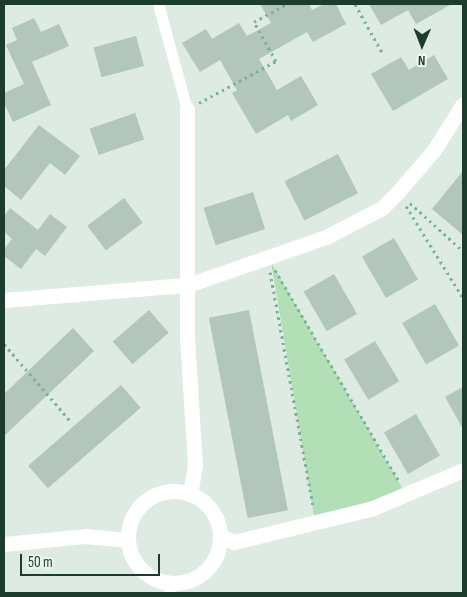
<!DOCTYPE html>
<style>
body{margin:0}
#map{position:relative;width:467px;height:597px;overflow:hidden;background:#ddebe2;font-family:"Sofia Sans Condensed",sans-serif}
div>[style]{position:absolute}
.green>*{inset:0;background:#b3dfb7}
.building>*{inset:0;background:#b2c6bb;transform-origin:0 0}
.path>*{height:3px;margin-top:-1.5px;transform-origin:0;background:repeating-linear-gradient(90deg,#7ab297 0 2.5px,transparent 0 6.5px)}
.service>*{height:11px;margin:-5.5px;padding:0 5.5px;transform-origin:5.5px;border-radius:5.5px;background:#fff}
.minor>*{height:15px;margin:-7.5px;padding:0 7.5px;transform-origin:7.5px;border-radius:7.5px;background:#fff}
.minor>.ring{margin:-7.5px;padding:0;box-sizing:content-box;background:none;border:15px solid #fff;border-radius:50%}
span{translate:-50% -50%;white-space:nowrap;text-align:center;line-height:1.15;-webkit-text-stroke:4px #edf7f1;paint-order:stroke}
.frame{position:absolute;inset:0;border:5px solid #1d3b2e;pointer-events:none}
.north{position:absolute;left:397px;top:20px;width:50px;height:50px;-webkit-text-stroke:4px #edf7f1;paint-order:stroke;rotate:181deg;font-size:14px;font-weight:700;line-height:20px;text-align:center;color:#1d3b2e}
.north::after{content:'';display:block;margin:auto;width:18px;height:22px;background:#1d3b2e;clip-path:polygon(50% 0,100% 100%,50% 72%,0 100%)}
.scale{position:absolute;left:20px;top:554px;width:140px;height:22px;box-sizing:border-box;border:2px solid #1d3b2e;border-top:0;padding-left:6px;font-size:15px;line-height:18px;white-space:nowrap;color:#1d3b2e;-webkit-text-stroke:4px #edf7f1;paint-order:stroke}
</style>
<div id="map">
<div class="green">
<div style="clip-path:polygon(271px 262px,403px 489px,315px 522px)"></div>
</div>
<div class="building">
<div style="clip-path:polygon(260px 4px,309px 4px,312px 10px,324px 4px,336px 4px,346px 24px,313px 42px,307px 32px,259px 59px,277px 90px,301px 76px,318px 105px,291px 121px,288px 115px,256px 134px,232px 93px,237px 90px,220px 60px,200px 72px,182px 43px,206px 29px,212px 39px,239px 23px,247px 36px,271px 23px)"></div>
<div style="clip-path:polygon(369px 4px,452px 4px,416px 24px,408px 10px,381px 25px)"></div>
<div style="clip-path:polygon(34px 18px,41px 32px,59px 24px,69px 46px,32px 62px,51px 105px,13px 122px,4px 103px,4px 93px,24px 84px,6px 45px,17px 40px,12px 28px)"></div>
<div style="left:136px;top:36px;width:31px;height:44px;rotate:75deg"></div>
<div style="clip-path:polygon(434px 55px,448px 79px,393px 111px,371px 74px,401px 57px,409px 70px)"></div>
<div style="left:135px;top:113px;width:28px;height:48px;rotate:71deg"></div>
<div style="clip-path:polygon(39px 125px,80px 156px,65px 175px,50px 163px,21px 200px,4px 186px,4px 170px)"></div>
<div style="left:338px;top:154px;width:44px;height:60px;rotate:63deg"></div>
<div style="clip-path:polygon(463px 171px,463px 235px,432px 209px)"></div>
<div style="left:253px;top:192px;width:39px;height:52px;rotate:72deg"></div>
<div style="left:124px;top:198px;width:31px;height:46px;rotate:53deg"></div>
<div style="clip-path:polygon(10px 208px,38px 230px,50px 214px,67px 227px,45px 256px,36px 249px,21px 269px,4px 256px,4px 249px,12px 239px,4px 232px,4px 216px)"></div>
<div style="left:394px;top:238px;width:48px;height:37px;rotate:60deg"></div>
<div style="left:334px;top:274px;width:46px;height:35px;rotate:60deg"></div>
<div style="left:435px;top:304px;width:48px;height:38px;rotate:60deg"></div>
<div style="left:149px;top:310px;width:30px;height:48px;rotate:49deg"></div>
<div style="left:249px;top:310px;width:204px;height:41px;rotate:79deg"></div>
<div style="clip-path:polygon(73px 328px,94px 351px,4px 436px,4px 394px)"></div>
<div style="left:375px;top:341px;width:47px;height:36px;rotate:59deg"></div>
<div style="left:121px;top:385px;width:30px;height:123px;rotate:49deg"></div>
<div style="clip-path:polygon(463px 387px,463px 429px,445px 397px)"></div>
<div style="left:416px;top:414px;width:48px;height:37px;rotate:60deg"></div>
</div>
<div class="path">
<div style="left:355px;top:4px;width:57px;rotate:60.8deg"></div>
<div style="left:199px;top:103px;width:88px;rotate:-28.6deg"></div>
<div style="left:276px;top:61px;width:45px;rotate:-119.4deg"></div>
<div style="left:254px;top:22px;width:38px;rotate:-29deg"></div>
<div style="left:410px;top:203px;width:72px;rotate:42.2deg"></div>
<div style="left:406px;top:206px;width:108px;rotate:58.2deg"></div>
<div style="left:275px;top:270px;width:243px;rotate:59.6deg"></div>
<div style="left:270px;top:272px;width:239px;rotate:79.6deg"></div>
<div style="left:4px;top:344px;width:104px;rotate:49.3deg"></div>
</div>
<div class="service">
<div style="left:158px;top:4px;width:109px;rotate:74.6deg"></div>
<div style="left:169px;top:593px;width:10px;rotate:-90deg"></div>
</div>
<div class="minor">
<div style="left:187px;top:109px;width:229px;rotate:90deg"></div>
<div style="left:187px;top:338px;width:126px;rotate:86.4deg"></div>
<div style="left:195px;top:464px;width:31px;rotate:99deg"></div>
<div style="left:4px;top:300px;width:185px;rotate:-4.7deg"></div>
<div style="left:188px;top:285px;width:146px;rotate:-19.2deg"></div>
<div style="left:326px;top:237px;width:63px;rotate:-27.4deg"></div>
<div style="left:382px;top:208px;width:23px;rotate:-45deg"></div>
<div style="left:398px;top:192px;width:55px;rotate:-49.4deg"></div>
<div style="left:434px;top:150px;width:54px;rotate:-57.8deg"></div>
<div class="ring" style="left:128px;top:491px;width:77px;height:77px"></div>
<div style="left:220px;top:535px;width:16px;rotate:27deg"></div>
<div style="left:234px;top:542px;width:143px;rotate:-13.7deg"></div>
<div style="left:373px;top:508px;width:98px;rotate:-22.9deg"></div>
<div style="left:4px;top:544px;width:81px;rotate:-5.6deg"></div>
<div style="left:85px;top:536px;width:43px;rotate:5.3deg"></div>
</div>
<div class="frame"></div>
<div class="north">N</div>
<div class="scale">50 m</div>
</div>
